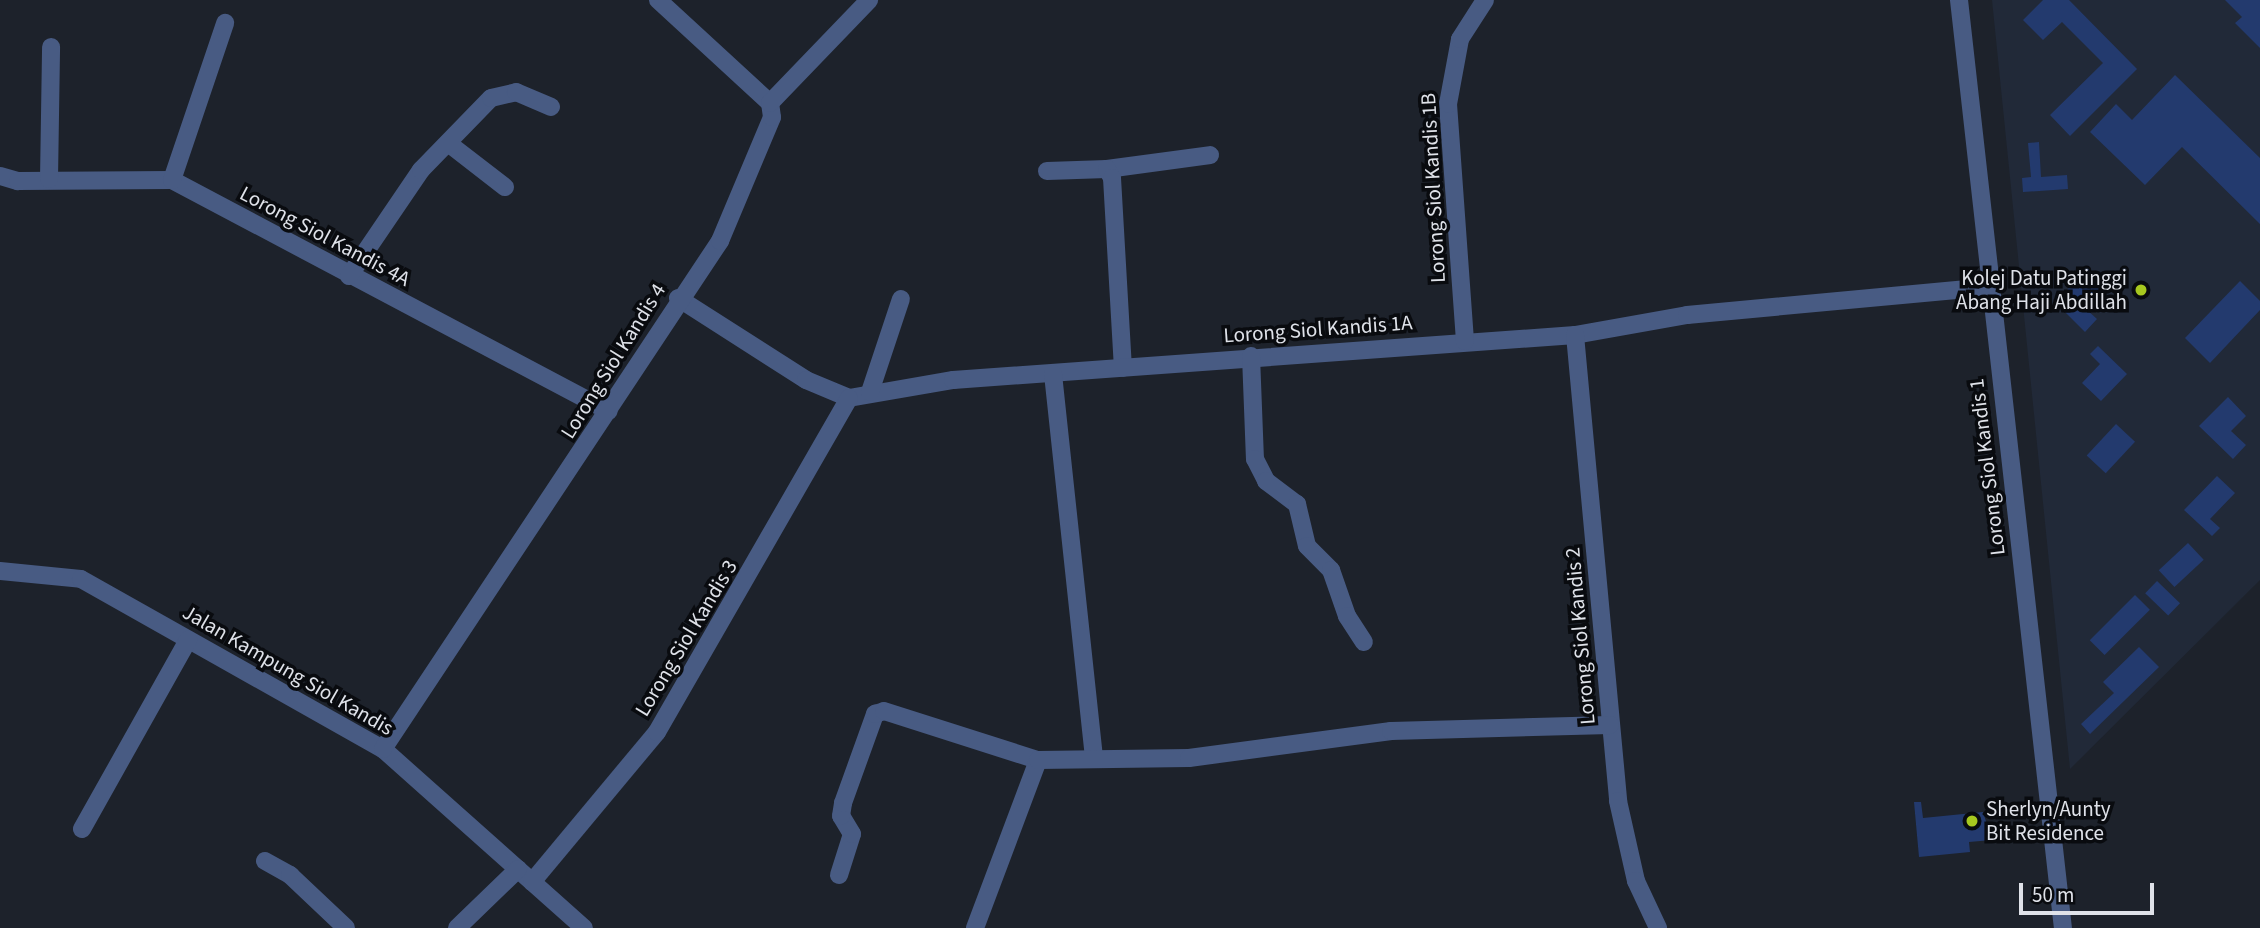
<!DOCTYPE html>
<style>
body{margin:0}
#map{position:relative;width:2260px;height:928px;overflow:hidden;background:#1d222b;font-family:"Source Sans 3",sans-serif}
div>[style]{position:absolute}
.built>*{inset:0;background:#212938}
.building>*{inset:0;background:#233a6e;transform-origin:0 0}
.minor>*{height:18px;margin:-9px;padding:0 9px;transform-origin:9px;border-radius:9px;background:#485b83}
.dots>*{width:19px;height:19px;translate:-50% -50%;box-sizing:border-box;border:4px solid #090b0f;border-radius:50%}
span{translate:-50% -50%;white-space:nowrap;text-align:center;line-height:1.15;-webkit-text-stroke:7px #090b0f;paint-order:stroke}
.street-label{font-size:21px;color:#dfe2e9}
.poi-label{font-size:21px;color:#dfe2e9}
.right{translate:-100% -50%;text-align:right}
.left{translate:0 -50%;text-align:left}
.scale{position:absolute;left:2019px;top:883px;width:135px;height:32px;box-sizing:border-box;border:4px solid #dfe2e9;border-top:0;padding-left:9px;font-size:21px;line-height:24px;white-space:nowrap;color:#dfe2e9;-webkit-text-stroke:5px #090b0f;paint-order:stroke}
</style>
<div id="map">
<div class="built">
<div style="clip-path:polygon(1992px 0,2260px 0,2260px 580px,2070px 769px)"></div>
</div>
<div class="building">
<div style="clip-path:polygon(2043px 0,2069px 0,2137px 69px,2070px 136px,2050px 115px,2103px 63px,2062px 22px,2043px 40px,2023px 20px)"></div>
<div style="clip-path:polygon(2225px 0,2260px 0,2260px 48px,2235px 23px,2242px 17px)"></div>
<div style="clip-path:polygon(2175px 75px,2260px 158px,2260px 224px,2182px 147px,2145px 185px,2090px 132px,2116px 104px,2132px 120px)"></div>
<div style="clip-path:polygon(2039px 142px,2041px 177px,2067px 175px,2068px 189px,2023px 192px,2022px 178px,2031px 177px,2028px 143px)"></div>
<div style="clip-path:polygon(2088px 269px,2106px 288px,2086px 309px,2097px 319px,2085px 332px,2055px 302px)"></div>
<div style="clip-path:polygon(2240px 281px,2260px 301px,2260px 310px,2210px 363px,2185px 338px)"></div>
<div style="clip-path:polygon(2098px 346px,2127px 374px,2101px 401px,2082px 383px,2100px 364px,2090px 354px)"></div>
<div style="clip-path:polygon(2228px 397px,2246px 416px,2231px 431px,2246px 445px,2233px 459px,2199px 426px)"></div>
<div style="left:2116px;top:424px;width:26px;height:43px;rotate:43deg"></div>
<div style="clip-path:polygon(2217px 476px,2235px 493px,2210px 519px,2220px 528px,2212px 536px,2184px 510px)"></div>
<div style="left:2188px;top:543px;width:23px;height:40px;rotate:47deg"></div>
<div style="left:2157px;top:581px;width:32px;height:17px;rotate:44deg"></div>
<div style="left:2135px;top:595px;width:21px;height:64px;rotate:45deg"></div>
<div style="clip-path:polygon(2139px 647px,2159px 667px,2090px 734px,2081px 724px,2114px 693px,2103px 682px)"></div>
<div style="clip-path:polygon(1914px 802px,1921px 802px,1923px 818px,1983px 812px,1992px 840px,1969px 842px,1970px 852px,1919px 857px)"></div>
</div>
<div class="minor">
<div style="left:658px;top:0;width:152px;rotate:42.6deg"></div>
<div style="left:1959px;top:0;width:934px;rotate:83.61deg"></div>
<div style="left:448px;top:143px;width:72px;rotate:37.7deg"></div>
<div style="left:1107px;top:169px;width:104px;rotate:-7.7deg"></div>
<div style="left:1047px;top:171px;width:60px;rotate:-1.9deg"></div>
<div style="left:1107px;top:169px;width:10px;rotate:61deg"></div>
<div style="left:1112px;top:178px;width:190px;rotate:86.7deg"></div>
<div style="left:0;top:176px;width:19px;rotate:16deg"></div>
<div style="left:18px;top:181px;width:154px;rotate:-0.4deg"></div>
<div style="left:172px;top:180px;width:494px;rotate:27.9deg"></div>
<div style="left:49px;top:179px;width:132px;rotate:-89.1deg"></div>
<div style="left:172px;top:180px;width:166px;rotate:-71.3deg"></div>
<div style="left:349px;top:276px;width:128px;rotate:-55.8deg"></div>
<div style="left:421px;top:170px;width:100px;rotate:-45.8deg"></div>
<div style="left:491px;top:98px;width:26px;rotate:-13deg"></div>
<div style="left:516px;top:92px;width:38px;rotate:23deg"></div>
<div style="left:678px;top:298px;width:152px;rotate:32.6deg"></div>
<div style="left:806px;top:380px;width:47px;rotate:22.7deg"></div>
<div style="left:849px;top:398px;width:106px;rotate:-9.8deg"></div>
<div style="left:953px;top:380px;width:624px;rotate:-4.14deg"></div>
<div style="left:1575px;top:335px;width:114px;rotate:-10.1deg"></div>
<div style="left:1687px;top:315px;width:303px;rotate:-5.3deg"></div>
<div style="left:1575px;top:335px;width:468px;rotate:84.7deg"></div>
<div style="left:1618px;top:801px;width:82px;rotate:77.3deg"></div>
<div style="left:1636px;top:881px;width:52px;rotate:64.9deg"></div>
<div style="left:1465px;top:341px;width:238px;rotate:-94.1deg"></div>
<div style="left:1448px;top:104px;width:66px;rotate:-79.5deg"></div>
<div style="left:1460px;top:39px;width:46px;rotate:-57.3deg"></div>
<div style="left:1251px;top:356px;width:103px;rotate:87.8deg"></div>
<div style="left:1255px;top:459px;width:25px;rotate:63deg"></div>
<div style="left:1266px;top:481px;width:39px;rotate:37deg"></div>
<div style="left:1297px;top:504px;width:43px;rotate:76.6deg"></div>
<div style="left:1307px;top:546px;width:34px;rotate:45deg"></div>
<div style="left:1331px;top:570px;width:49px;rotate:70.8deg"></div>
<div style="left:1347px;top:616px;width:31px;rotate:57deg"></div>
<div style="left:1053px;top:374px;width:385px;rotate:83.9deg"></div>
<div style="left:870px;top:392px;width:98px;rotate:-71.6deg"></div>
<div style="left:0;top:571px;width:81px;rotate:5.6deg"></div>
<div style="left:81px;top:579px;width:347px;rotate:29.4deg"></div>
<div style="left:383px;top:749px;width:269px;rotate:41.7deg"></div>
<div style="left:383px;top:749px;width:610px;rotate:-56.44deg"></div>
<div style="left:720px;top:241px;width:134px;rotate:-67.2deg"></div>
<div style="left:772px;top:117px;width:14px;rotate:-98deg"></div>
<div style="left:770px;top:103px;width:143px;rotate:-46.1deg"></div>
<div style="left:82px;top:829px;width:217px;rotate:-60.7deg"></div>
<div style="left:265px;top:861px;width:29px;rotate:29deg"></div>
<div style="left:290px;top:875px;width:77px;rotate:43.4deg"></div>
<div style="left:839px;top:875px;width:43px;rotate:-72.4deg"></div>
<div style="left:852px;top:834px;width:21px;rotate:-121deg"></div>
<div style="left:841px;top:816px;width:13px;rotate:-81deg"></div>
<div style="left:843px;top:803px;width:95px;rotate:-70.2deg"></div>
<div style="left:875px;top:714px;width:9px;rotate:-18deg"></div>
<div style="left:884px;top:711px;width:162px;rotate:17.7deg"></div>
<div style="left:532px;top:882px;width:195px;rotate:-50.2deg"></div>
<div style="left:657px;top:732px;width:385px;rotate:-60.1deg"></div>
<div style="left:457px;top:928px;width:85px;rotate:-44deg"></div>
<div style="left:975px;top:928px;width:179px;rotate:-69.4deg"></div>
<div style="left:1038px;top:760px;width:151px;rotate:-0.8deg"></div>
<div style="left:1189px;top:758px;width:204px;rotate:-7.6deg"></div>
<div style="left:1391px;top:731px;width:219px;rotate:-1.6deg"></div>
</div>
<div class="dots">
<div style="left:2141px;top:290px;background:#a7c81f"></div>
<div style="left:1972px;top:821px;background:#a7c81f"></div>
</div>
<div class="street-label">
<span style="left:1433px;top:188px;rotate:-93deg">Lorong Siol Kandis 1B</span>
<span style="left:325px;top:236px;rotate:28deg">Lorong Siol Kandis 4A</span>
<span style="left:1318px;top:329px;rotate:-4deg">Lorong Siol Kandis 1A</span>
<span style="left:613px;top:361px;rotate:-58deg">Lorong Siol Kandis 4</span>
<span style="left:1987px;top:467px;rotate:-97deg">Lorong Siol Kandis 1</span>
<span style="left:1580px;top:636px;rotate:-95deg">Lorong Siol Kandis 2</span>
<span style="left:686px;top:638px;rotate:-59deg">Lorong Siol Kandis 3</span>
<span style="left:288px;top:670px;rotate:30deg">Jalan Kampung Siol Kandis</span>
</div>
<div class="poi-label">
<span class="right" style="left:2127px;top:290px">Kolej Datu Patinggi<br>Abang Haji Abdillah</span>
<span class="left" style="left:1986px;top:821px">Sherlyn/Aunty<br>Bit Residence</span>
</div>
<div class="scale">50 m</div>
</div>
